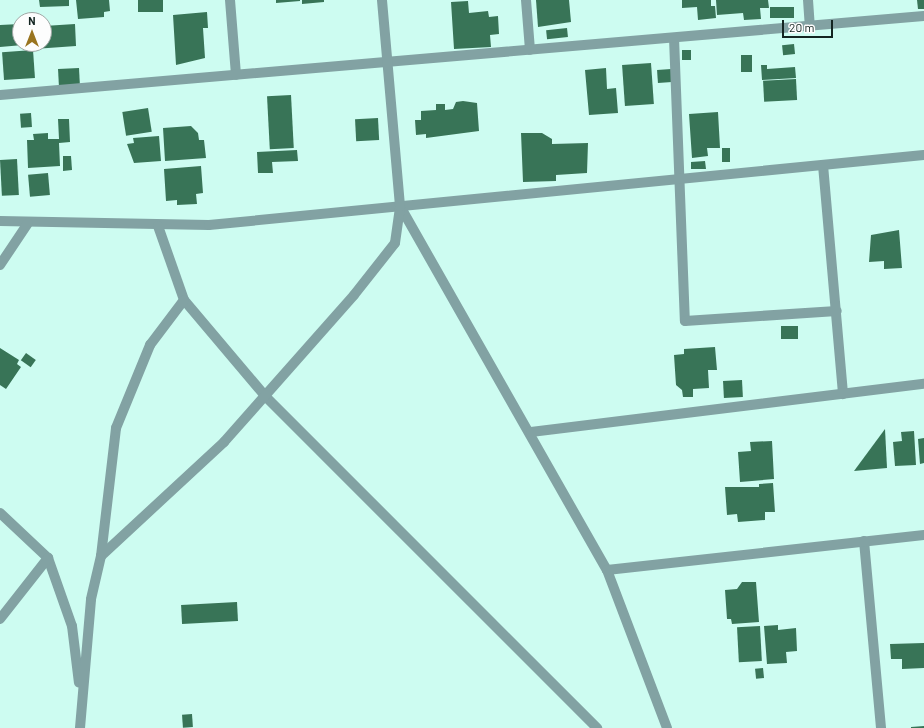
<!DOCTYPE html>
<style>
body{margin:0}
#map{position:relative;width:924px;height:728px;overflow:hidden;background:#cdfcf1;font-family:Barlow,sans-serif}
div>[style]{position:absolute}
.building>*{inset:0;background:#387457;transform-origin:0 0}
.street>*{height:10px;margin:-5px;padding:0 5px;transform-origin:5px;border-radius:5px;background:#82a2a3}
span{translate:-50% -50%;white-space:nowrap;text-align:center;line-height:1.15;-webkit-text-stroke:4px #fdfdfd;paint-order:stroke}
.north{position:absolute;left:12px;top:12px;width:40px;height:40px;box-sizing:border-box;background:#fdfdfd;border:1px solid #9fa7a5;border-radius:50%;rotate:0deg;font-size:11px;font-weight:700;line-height:16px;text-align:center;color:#132521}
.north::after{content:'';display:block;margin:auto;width:14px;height:18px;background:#99741f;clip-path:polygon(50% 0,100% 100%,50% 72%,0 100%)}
.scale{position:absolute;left:782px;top:20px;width:51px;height:18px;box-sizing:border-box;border:2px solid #132521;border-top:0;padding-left:5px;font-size:12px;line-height:14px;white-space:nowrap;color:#132521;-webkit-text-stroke:3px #fdfdfd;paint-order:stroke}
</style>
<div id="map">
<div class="building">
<div style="clip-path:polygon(39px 0,69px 0,69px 6px,40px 7px)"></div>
<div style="clip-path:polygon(76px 0,109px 0,110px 11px,104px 12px,104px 17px,78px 19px)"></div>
<div style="left:138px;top:0;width:25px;height:12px"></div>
<div style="clip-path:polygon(276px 0,300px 0,300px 1px,276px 3px)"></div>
<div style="clip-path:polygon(302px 0,324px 0,324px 2px,302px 4px)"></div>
<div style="clip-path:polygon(536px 0,569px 0,571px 22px,538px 27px)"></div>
<div style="clip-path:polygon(682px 0,711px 0,711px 6px,715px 6px,716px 18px,698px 20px,697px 7px,682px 8px)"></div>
<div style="clip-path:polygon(716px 0,768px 0,769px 8px,760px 8px,761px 19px,744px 20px,743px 13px,717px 15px)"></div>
<div style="clip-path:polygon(917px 0,924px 0,924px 9px,918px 9px)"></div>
<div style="clip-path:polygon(468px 1px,469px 13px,488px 11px,489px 17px,498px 16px,499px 34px,490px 35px,491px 47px,454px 49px,451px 2px)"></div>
<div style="left:794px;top:7px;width:11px;height:24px;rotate:90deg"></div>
<div style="clip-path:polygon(207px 12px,208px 28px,203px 28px,205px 58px,176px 65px,173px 15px)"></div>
<div style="clip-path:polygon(20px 24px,20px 44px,23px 45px,0 47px,0 25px)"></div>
<div style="clip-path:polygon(75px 24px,76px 46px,34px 49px,33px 44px,44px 44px,44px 26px)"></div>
<div style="left:567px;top:28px;width:9px;height:21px;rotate:84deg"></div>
<div style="left:794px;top:44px;width:10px;height:12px;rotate:84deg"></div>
<div style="left:33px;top:50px;width:28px;height:31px;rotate:86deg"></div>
<div style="left:691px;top:50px;width:10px;height:9px;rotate:90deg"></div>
<div style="left:741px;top:55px;width:11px;height:17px"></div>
<div style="left:651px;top:63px;width:41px;height:29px;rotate:86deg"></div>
<div style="clip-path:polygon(761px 65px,767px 65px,767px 69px,795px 67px,796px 78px,762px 80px)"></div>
<div style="left:79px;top:68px;width:18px;height:21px;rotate:87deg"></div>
<div style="clip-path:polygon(606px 68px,607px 89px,616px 88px,618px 113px,589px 115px,585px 70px)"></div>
<div style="left:671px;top:69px;width:13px;height:14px;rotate:86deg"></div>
<div style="left:796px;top:79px;width:21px;height:33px;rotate:87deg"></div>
<div style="left:291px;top:95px;width:53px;height:24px;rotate:87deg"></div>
<div style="clip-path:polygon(463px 101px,477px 103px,479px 131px,426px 138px,426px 134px,416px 135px,415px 120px,421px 120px,421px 111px,436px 110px,436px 104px,445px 104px,445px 110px,453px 109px,456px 102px)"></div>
<div style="left:148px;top:108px;width:24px;height:26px;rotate:81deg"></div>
<div style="clip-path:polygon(718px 112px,720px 148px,707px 148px,708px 156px,692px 158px,689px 114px)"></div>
<div style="left:31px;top:113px;width:14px;height:11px;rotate:86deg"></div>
<div style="left:378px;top:118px;width:22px;height:23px;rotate:87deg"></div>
<div style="clip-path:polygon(58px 119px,69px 119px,70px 142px,59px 143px,60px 166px,28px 168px,27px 140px,34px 140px,33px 134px,48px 133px,48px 139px,59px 139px)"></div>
<div style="clip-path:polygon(191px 126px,198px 133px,199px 140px,204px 140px,206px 158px,165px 161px,163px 128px)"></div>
<div style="clip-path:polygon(521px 133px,542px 133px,552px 139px,552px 144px,588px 143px,587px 173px,556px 175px,556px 181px,523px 182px)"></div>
<div style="clip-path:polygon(159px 136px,161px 161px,134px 163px,127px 144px,134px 143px,133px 138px)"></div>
<div style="left:722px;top:148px;width:8px;height:14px"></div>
<div style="clip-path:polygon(297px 150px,298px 161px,272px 162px,273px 173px,258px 173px,257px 152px)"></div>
<div style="clip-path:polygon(63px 156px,71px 156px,72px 170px,63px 171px)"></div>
<div style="left:17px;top:159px;width:36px;height:17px;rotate:87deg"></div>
<div style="clip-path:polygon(705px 161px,706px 169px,691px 169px,691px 162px)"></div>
<div style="clip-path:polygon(201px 166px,203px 193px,196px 194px,197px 204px,177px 205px,177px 200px,166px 201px,164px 169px)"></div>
<div style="left:48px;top:173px;width:22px;height:20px;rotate:85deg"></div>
<div style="clip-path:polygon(899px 230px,902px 268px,884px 269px,884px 261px,869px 262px,871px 235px)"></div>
<div style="left:798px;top:326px;width:13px;height:17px;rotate:90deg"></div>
<div style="clip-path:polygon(715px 347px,717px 370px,708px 370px,709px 388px,693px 389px,693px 397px,683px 397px,682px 390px,676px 385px,674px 355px,684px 354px,684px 349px)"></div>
<div style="clip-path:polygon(0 348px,19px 360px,17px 364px,21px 367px,6px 389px,0 385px)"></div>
<div style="left:26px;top:353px;width:12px;height:9px;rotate:35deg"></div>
<div style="left:742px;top:380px;width:17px;height:19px;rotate:87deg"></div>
<div style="clip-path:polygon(885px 429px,887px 468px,854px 471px)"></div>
<div style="clip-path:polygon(914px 431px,916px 465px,895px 466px,893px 442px,902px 441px,901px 432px)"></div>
<div style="clip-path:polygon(924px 438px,924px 463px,920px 464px,918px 439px)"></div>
<div style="clip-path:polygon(772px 441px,774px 479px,740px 482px,738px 452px,751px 451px,750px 442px)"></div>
<div style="clip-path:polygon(773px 483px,775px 512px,765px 512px,765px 520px,738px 522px,737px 514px,727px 515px,725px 487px,759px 487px,759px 484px)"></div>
<div style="clip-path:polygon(742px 582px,756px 582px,759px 622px,732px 624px,731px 619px,727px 619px,725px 590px,737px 589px)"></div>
<div style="left:237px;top:602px;width:19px;height:56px;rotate:87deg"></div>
<div style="clip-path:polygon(778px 625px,778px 630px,796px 628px,797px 651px,786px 652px,787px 663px,767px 664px,764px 626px)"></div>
<div style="left:760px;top:626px;width:35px;height:23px;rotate:87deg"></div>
<div style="clip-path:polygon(924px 643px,924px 668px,902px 669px,902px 659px,891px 659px,890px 644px)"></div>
<div style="left:763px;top:668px;width:10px;height:8px;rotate:84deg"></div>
<div style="left:192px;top:714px;width:13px;height:10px;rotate:86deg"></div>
<div style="clip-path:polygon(924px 726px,924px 728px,911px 728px,911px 727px)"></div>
</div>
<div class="street">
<div style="left:230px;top:0;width:75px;rotate:85.4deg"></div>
<div style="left:526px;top:0;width:50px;rotate:85.4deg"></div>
<div style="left:808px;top:0;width:26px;rotate:86deg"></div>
<div style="left:674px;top:38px;width:283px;rotate:87.8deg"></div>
<div style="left:685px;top:321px;width:152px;rotate:-3.8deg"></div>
<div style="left:0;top:95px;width:927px;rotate:-4.89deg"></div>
<div style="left:823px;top:165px;width:230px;rotate:85deg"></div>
<div style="left:400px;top:206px;width:419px;rotate:60.4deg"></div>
<div style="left:607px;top:570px;width:169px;rotate:69.2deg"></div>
<div style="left:0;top:221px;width:209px;rotate:1.1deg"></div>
<div style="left:209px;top:225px;width:718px;rotate:-5.59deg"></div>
<div style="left:158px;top:226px;width:78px;rotate:70.6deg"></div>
<div style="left:184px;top:300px;width:126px;rotate:49.8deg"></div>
<div style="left:265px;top:396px;width:470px;rotate:45deg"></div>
<div style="left:0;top:265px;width:50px;rotate:-56.3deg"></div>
<div style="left:531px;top:432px;width:396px;rotate:-7deg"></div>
<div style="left:0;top:513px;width:66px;rotate:43.2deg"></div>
<div style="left:48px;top:558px;width:72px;rotate:70.6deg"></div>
<div style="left:72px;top:626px;width:57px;rotate:83deg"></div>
<div style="left:864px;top:541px;width:188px;rotate:84.8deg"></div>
<div style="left:101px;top:556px;width:129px;rotate:-83.3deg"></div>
<div style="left:116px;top:428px;width:90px;rotate:-67.7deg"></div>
<div style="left:150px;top:345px;width:56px;rotate:-52.9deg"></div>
<div style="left:607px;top:570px;width:319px;rotate:-6.3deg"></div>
<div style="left:0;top:619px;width:78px;rotate:-51.8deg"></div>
<div style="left:80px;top:728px;width:129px;rotate:-85.1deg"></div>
<div style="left:91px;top:599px;width:44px;rotate:-76.9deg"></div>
<div style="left:101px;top:556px;width:168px;rotate:-42.8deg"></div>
<div style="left:224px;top:442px;width:196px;rotate:-48.5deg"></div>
<div style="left:354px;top:295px;width:66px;rotate:-51.7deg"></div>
<div style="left:395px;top:243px;width:37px;rotate:-82deg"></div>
<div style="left:400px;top:206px;width:207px;rotate:-95deg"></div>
</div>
<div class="north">N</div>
<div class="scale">20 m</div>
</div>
